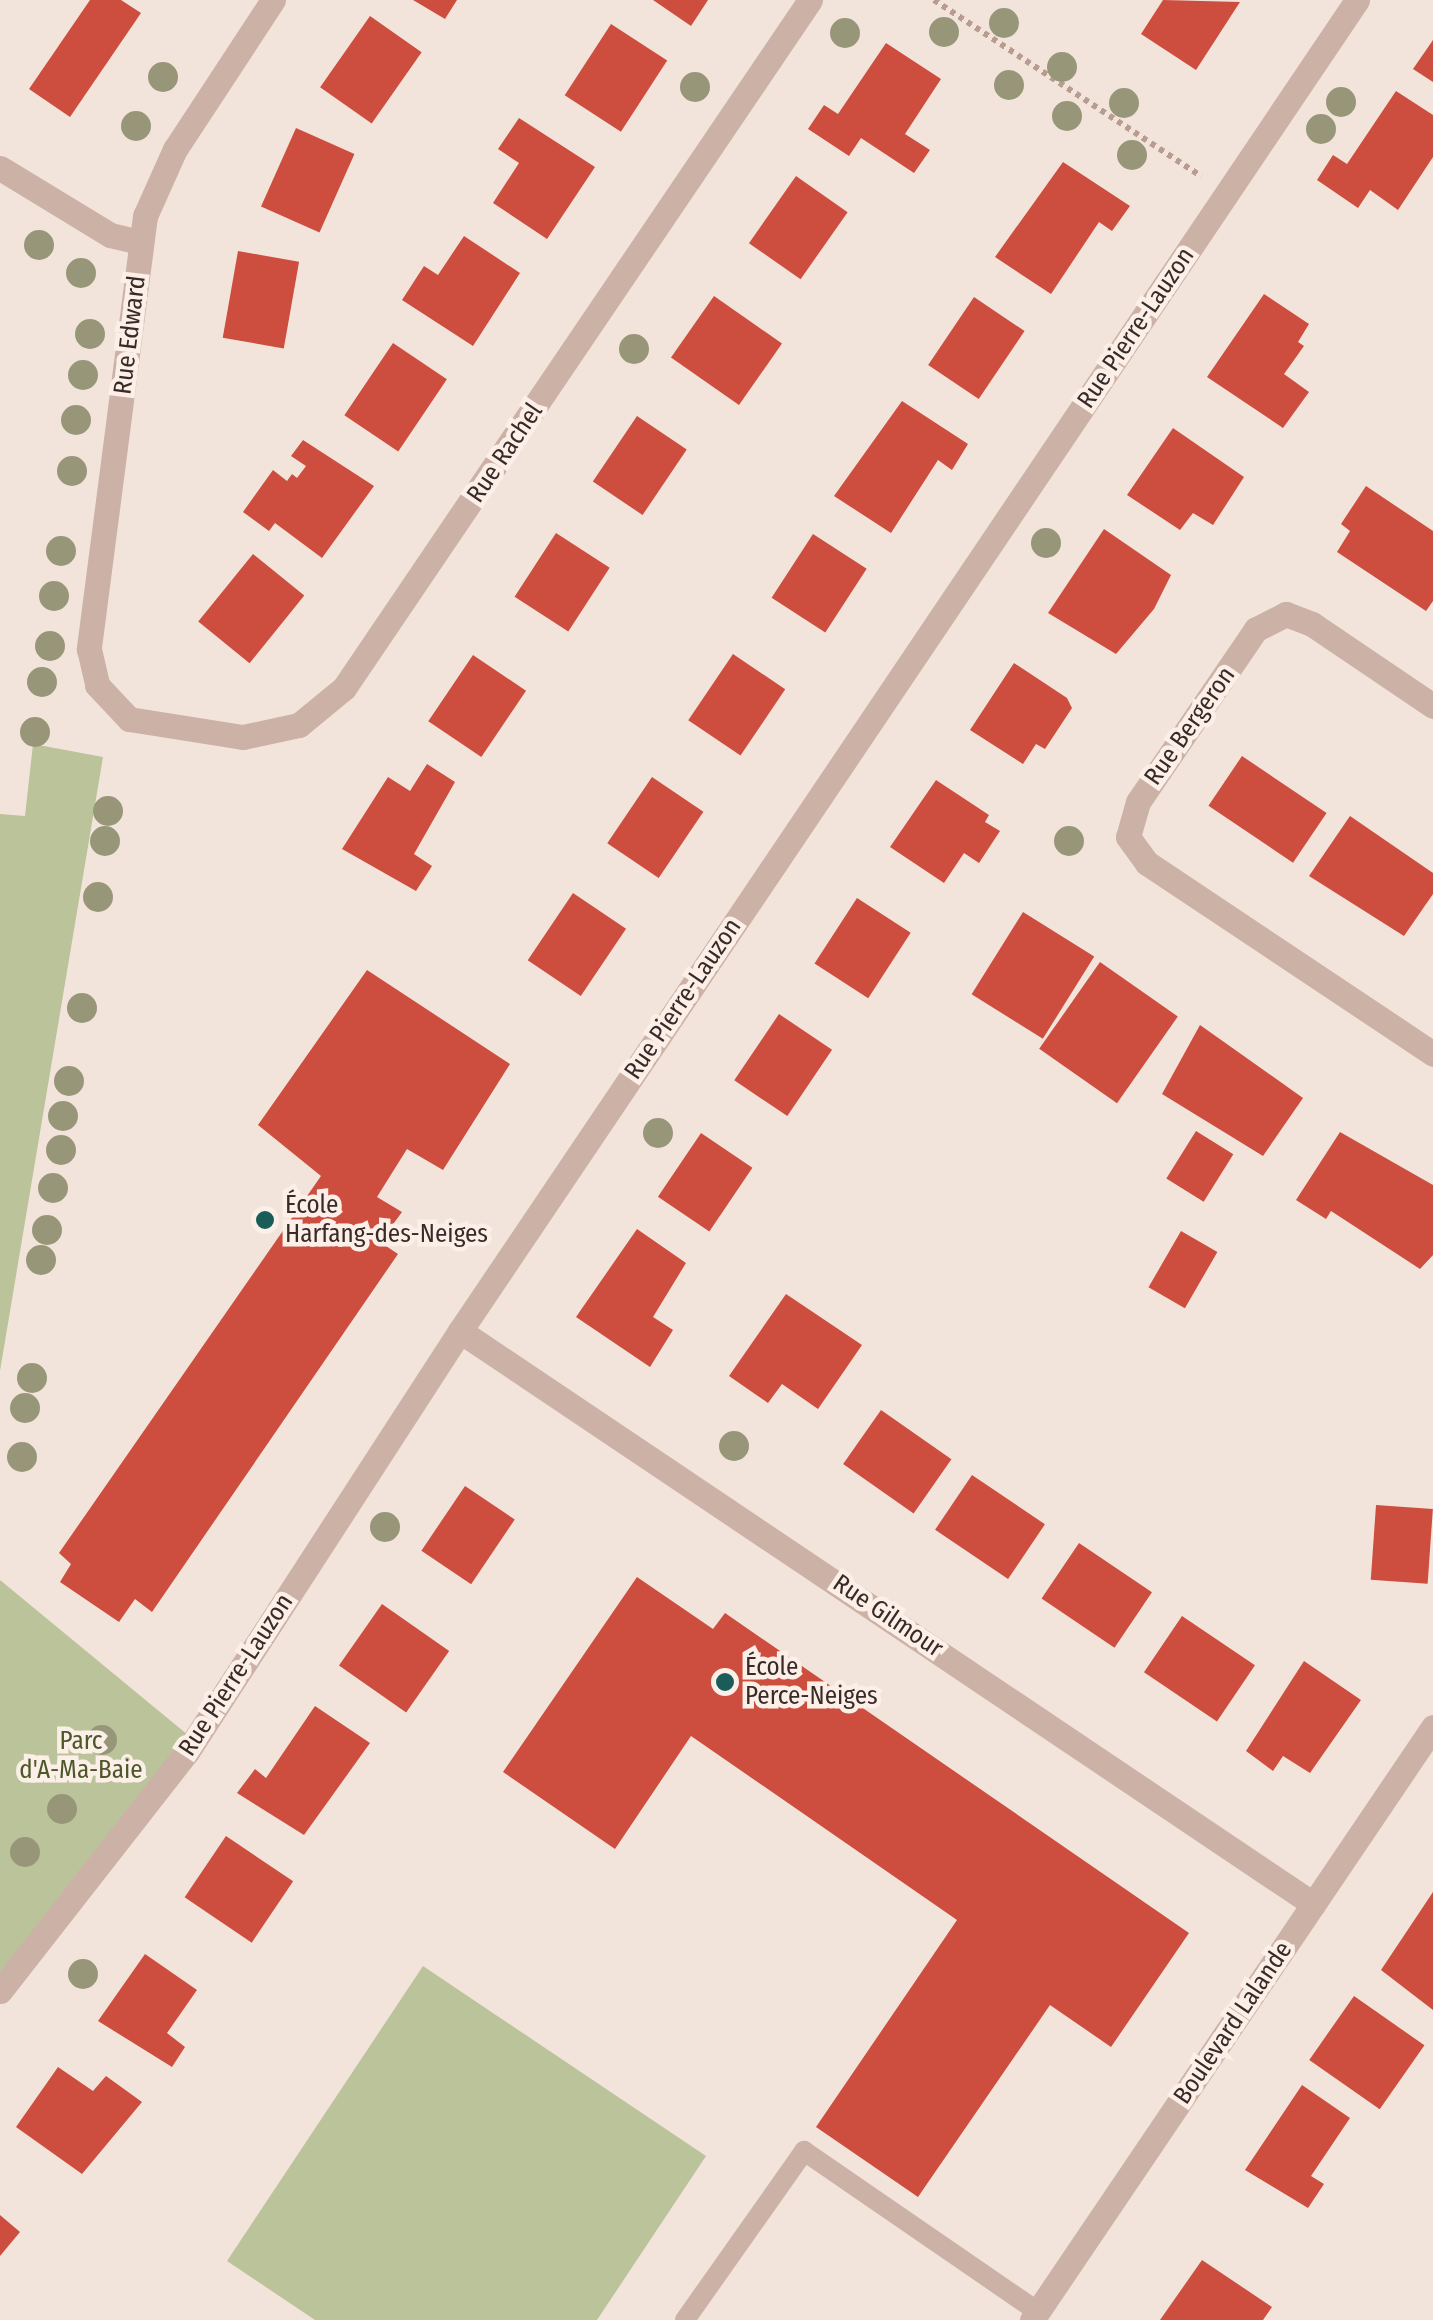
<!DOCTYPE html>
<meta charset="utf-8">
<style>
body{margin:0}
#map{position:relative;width:1433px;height:2320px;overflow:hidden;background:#f3e4db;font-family:"Fira Sans Condensed",sans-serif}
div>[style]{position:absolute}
.green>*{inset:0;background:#bbc39a}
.building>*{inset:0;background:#cd4e3f;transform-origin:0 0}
.path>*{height:6px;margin-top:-3px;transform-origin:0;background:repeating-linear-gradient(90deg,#b89c90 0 5px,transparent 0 10px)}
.lane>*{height:20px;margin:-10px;padding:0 10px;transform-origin:10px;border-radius:10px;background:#ccb2a6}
.street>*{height:25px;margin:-12.5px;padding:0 12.5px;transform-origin:12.5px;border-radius:12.5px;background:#ccb2a6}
.trees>*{width:30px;height:30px;margin:-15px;border-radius:50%;background:#989679}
.dots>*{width:28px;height:28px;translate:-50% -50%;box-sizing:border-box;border:5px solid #fbefe7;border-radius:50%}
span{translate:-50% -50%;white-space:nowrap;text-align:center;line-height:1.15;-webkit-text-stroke:9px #fbefe7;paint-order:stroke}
.street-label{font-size:25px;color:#382a27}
.poi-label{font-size:25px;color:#382a27}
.left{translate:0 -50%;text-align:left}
.park-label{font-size:25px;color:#4d5729}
</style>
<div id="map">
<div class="green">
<div style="clip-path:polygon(33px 744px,103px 757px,0 1371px,0 814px,25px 816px)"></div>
<div style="clip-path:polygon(0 1580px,194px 1740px,0 1991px)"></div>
<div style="clip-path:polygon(423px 1966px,706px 2156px,597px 2320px,315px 2320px,227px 2261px)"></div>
</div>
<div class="building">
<div style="clip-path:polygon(90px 0,121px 0,141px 13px,70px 117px,29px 89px)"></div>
<div style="clip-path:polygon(413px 0,457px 0,445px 19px)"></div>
<div style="clip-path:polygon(653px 0,708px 0,691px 26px)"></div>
<div style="clip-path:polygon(1163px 0,1240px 2px,1196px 70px,1141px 34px)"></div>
<div style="left:370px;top:16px;width:63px;height:87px;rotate:35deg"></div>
<div style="left:611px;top:24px;width:67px;height:85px;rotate:33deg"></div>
<div style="clip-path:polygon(1433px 40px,1433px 82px,1413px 69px)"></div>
<div style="clip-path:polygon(886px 43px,941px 79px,905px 134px,930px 150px,914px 173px,861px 138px,849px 156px,808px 129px,824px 105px,838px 114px)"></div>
<div style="clip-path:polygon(1396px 91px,1433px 115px,1433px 157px,1398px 210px,1370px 190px,1358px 208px,1317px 180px,1333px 155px,1347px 164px)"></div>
<div style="clip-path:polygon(519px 118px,595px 167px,547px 239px,493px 203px,519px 163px,498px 149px)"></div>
<div style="left:296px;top:128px;width:64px;height:86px;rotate:24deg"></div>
<div style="clip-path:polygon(1063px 162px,1130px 206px,1112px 231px,1099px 222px,1051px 294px,995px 257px)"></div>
<div style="left:796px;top:176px;width:63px;height:82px;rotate:35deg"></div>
<div style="clip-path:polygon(464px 236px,520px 273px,473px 346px,402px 300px,424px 266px,438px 275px)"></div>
<div style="left:238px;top:251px;width:62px;height:88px;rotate:10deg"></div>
<div style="clip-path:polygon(1264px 294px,1309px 324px,1298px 342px,1304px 346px,1284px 374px,1309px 392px,1283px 428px,1207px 377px)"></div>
<div style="left:714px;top:296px;width:83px;height:75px;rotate:35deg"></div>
<div style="left:974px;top:297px;width:61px;height:82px;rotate:34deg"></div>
<div style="left:393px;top:343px;width:65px;height:87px;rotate:34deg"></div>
<div style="clip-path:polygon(902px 401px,968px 444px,952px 470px,938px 460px,891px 533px,834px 496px)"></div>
<div style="left:637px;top:416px;width:60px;height:79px;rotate:34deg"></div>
<div style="clip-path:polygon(1173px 428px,1244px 477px,1213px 525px,1193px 513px,1180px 530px,1127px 495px)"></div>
<div style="clip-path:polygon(303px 440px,374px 486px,322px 558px,275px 523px,269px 531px,243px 512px,273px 470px,287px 481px,292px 474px,297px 478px,306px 466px,291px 456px)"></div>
<div style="clip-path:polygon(1366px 486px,1433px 531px,1433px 601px,1426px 611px,1337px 552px,1350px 531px,1341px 524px)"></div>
<div style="clip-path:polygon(1104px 529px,1171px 575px,1154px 609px,1116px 654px,1048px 613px)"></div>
<div style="left:556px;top:533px;width:64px;height:76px;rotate:33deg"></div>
<div style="left:813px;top:534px;width:64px;height:76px;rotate:33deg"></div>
<div style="left:253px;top:554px;width:66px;height:87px;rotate:39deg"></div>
<div style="left:733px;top:654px;width:63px;height:80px;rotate:34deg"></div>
<div style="left:473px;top:655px;width:64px;height:80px;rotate:34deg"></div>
<div style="clip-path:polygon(1014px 663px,1067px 698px,1072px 708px,1045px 749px,1036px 744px,1023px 764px,970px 730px)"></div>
<div style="left:1242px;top:756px;width:102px;height:60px;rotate:34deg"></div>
<div style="clip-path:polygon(427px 764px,455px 782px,414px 854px,432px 866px,416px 891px,342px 849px,388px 777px,410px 791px)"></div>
<div style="left:652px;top:777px;width:62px;height:80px;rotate:34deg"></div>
<div style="clip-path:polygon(936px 780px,989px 815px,985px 822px,1000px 831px,979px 863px,964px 853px,944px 883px,890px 847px)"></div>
<div style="clip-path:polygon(1350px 816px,1433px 873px,1433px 894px,1404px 936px,1309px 876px)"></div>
<div style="left:573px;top:893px;width:64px;height:81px;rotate:34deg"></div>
<div style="left:857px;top:898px;width:64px;height:78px;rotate:33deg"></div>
<div style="left:1023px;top:912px;width:84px;height:97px;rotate:32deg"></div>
<div style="left:1100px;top:962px;width:95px;height:106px;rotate:35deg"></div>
<div style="clip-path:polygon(367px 970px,510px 1064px,443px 1170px,407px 1149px,377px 1197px,402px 1212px,380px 1242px,398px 1254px,152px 1612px,135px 1599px,119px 1622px,60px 1582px,71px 1564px,59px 1553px,321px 1176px,258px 1125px)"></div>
<div style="left:779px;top:1014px;width:64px;height:80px;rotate:34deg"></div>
<div style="clip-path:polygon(1200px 1025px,1303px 1098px,1263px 1156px,1162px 1094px)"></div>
<div style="left:1196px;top:1131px;width:44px;height:56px;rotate:32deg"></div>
<div style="clip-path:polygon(1340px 1132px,1433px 1185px,1433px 1255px,1420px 1269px,1331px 1211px,1326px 1219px,1296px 1200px)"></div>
<div style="left:701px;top:1133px;width:62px;height:77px;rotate:34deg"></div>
<div style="clip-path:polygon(637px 1229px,686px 1263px,653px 1317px,673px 1330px,650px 1367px,576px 1317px)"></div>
<div style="left:1181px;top:1231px;width:42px;height:65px;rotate:30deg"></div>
<div style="clip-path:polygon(786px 1294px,862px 1345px,818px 1409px,782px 1384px,768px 1403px,729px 1376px)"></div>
<div style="left:881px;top:1410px;width:86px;height:66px;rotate:35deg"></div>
<div style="left:972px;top:1475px;width:88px;height:66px;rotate:34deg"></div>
<div style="left:465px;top:1486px;width:60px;height:78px;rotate:34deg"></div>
<div style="left:1376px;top:1505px;width:57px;height:75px;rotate:4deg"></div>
<div style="left:1079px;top:1543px;width:88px;height:67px;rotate:34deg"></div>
<div style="clip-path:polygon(637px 1577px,713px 1629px,725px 1613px,1189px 1933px,1111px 2047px,1050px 2005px,918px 2197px,816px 2127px,957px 1920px,691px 1736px,615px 1849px,503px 1772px)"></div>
<div style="left:382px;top:1604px;width:82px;height:75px;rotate:35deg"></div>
<div style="left:1182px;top:1616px;width:88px;height:68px;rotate:34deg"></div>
<div style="clip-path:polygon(1304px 1661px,1361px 1700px,1310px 1773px,1283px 1756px,1273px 1771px,1246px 1751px)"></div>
<div style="clip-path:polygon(315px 1706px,370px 1743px,304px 1835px,237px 1793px,255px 1769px,266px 1778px)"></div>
<div style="left:226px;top:1836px;width:81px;height:74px;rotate:34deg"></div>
<div style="clip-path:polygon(1433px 1892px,1433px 2010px,1381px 1970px)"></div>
<div style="clip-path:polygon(145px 1954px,197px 1990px,167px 2033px,185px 2047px,172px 2067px,98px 2021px)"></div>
<div style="left:1354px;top:1996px;width:86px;height:78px;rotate:35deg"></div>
<div style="clip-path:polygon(58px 2067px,93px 2091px,106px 2076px,142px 2102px,82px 2174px,16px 2127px)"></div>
<div style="clip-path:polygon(1302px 2085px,1350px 2118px,1311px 2176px,1324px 2184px,1308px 2208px,1245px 2170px)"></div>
<div style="clip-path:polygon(0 2215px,20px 2232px,0 2256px)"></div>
<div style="clip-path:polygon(1202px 2260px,1272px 2307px,1263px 2320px,1160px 2320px)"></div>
</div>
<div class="path">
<div style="left:934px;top:0;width:320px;rotate:33.4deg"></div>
</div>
<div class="lane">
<div style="left:685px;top:2320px;width:207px;rotate:-54.8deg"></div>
<div style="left:804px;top:2151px;width:284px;rotate:34.5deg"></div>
</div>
<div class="street">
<div style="left:273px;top:0;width:178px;rotate:123.3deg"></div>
<div style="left:175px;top:149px;width:73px;rotate:114.1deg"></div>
<div style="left:145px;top:216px;width:437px;rotate:97.4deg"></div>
<div style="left:89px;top:649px;width:37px;rotate:77deg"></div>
<div style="left:97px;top:685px;width:47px;rotate:46.7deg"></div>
<div style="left:129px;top:719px;width:115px;rotate:9deg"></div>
<div style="left:243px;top:737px;width:57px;rotate:-12.1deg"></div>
<div style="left:299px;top:725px;width:58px;rotate:-39.4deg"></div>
<div style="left:344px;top:688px;width:831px;rotate:-55.89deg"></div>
<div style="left:0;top:168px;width:129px;rotate:31.3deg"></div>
<div style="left:110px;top:235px;width:32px;rotate:13deg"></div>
<div style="left:1433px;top:706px;width:146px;rotate:-145.9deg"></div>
<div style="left:1312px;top:624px;width:28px;rotate:-159deg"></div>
<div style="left:1286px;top:614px;width:34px;rotate:153deg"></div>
<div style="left:1256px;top:629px;width:209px;rotate:124.3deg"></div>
<div style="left:1138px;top:802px;width:36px;rotate:106deg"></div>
<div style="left:1128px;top:837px;width:32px;rotate:54deg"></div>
<div style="left:1147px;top:863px;width:344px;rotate:33.7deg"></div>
<div style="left:460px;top:1331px;width:1028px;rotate:33.89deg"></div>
<div style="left:0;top:1991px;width:303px;rotate:-52deg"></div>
<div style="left:187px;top:1752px;width:502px;rotate:-57.04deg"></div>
<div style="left:460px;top:1331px;width:1605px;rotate:-56.02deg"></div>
<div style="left:1032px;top:2320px;width:716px;rotate:-55.93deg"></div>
</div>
<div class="trees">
<div style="left:1004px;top:23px"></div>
<div style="left:944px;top:32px"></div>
<div style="left:845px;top:33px"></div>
<div style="left:1062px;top:67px"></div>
<div style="left:163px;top:77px"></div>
<div style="left:1009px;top:85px"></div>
<div style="left:695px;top:87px"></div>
<div style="left:1341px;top:102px"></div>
<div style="left:1124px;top:103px"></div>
<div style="left:1067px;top:116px"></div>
<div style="left:136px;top:126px"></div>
<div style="left:1321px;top:129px"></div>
<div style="left:1132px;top:155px"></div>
<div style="left:39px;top:245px"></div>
<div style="left:81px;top:273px"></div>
<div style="left:90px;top:334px"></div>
<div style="left:634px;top:349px"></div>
<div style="left:83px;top:375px"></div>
<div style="left:76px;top:420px"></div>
<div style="left:72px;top:471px"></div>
<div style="left:1046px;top:543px"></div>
<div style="left:61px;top:551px"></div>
<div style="left:54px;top:596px"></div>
<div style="left:50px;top:646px"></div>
<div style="left:42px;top:682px"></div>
<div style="left:35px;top:732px"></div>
<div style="left:108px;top:811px"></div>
<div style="left:105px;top:841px"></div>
<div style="left:1069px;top:841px"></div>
<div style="left:98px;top:897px"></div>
<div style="left:82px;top:1008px"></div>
<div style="left:69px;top:1081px"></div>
<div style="left:63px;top:1116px"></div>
<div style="left:658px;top:1133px"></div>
<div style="left:61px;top:1150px"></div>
<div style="left:53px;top:1188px"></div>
<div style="left:47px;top:1230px"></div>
<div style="left:41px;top:1260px"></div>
<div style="left:32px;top:1378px"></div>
<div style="left:25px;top:1408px"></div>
<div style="left:734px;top:1446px"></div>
<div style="left:22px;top:1457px"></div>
<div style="left:385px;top:1527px"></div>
<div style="left:102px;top:1740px"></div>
<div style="left:62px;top:1809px"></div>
<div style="left:25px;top:1852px"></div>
<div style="left:83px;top:1974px"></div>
</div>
<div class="dots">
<div style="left:265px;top:1220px;background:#1a5c57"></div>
<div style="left:725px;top:1682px;background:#1a5c57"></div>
</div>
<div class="street-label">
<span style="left:1136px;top:328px;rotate:-56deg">Rue Pierre-Lauzon</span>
<span style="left:130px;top:335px;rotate:-83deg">Rue Edward</span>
<span style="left:505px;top:453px;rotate:-56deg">Rue Rachel</span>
<span style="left:1190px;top:726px;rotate:-55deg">Rue Bergeron</span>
<span style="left:683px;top:999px;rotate:-56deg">Rue Pierre-Lauzon</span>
<span style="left:888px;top:1616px;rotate:34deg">Rue Gilmour</span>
<span style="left:236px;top:1675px;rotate:-57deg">Rue Pierre-Lauzon</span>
<span style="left:1233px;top:2023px;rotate:-56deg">Boulevard Lalande</span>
</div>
<div class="poi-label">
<span class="left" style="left:285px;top:1220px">École<br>Harfang-des-Neiges</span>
<span class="left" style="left:745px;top:1682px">École<br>Perce-Neiges</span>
</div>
<div class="park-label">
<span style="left:81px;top:1756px">Parc<br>d'A-Ma-Baie</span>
</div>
</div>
